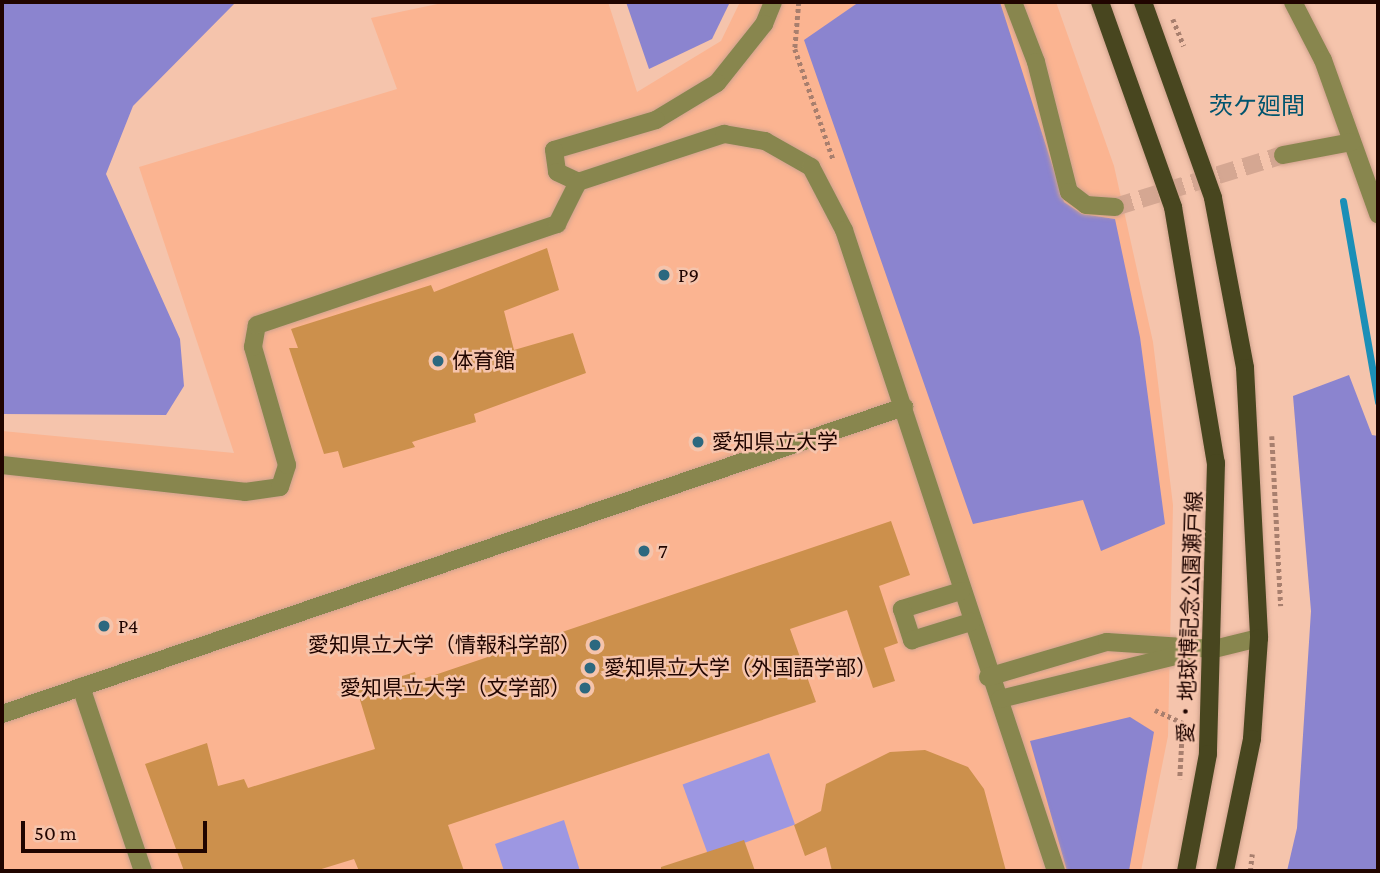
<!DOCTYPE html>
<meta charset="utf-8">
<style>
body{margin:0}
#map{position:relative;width:1380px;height:873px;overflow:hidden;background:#f5c4ac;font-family:"Crimson Pro","Noto Sans JP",serif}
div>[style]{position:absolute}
.built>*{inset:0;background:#fbb491}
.green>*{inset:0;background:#9d97e2;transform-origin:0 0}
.forest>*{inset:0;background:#8b84cf}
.stream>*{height:7px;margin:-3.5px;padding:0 3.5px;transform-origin:3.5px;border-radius:3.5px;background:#1b8fb7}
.building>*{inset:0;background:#cc904c}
.minor-tunnel>*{height:18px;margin-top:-9px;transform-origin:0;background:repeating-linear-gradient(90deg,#d5a792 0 18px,transparent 0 27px)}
.path>*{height:4.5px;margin-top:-2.25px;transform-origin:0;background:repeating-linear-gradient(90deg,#a87f6e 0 3.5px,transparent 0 7px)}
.roads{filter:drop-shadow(0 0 2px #cfa28d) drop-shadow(0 0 2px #cfa28d)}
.minor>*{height:18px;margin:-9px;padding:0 9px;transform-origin:9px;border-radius:9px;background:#88864e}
.major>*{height:18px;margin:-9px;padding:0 9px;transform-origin:9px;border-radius:9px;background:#48461f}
.dots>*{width:19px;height:19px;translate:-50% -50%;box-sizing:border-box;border:4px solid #f5c4ac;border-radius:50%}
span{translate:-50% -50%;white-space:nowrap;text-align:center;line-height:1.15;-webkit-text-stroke:5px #f5c4ac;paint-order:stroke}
.poi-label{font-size:21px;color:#200500}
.left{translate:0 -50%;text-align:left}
.right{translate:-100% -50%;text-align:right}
.street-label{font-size:21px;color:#200500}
.quarter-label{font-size:24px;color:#01546e}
.frame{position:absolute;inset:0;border:4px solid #200500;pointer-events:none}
.scale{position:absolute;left:21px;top:821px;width:186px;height:32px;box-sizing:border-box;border:4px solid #200500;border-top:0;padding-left:9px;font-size:21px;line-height:24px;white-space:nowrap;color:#200500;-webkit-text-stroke:5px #f5c4ac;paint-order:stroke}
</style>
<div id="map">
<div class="built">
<div style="clip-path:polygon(447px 2px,608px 2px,637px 92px,721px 41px,740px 2px,1056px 2px,1114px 166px,1153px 342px,1173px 505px,1168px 736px,1141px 871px,2px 871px,2px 431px,234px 453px,139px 167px,397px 89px,371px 18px)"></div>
</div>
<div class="green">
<div style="left:769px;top:753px;width:76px;height:92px;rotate:70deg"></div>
<div style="clip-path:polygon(564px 820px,580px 871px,504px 871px,495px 844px)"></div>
</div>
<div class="forest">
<div style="clip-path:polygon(2px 2px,236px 2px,133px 106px,106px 174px,180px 339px,184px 386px,166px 415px,2px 414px)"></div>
<div style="clip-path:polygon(626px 2px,730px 2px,712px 39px,649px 69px)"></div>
<div style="clip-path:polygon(859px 2px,1000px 2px,1064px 202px,1082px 214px,1115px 219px,1140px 337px,1165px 524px,1101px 551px,1083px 500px,973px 524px,804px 40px)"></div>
<div style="clip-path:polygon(1349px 375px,1372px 435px,1378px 436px,1378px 871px,1287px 871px,1297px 828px,1311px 611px,1293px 396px)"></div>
<div style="clip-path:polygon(1130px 717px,1154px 732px,1129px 871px,1067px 871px,1030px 741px)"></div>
</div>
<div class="stream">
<div style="left:1343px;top:201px;width:204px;rotate:80.1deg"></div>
</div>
<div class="building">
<div style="clip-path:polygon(547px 248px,559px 290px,504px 311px,514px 350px,573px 333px,586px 373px,474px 414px,476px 422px,412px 442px,415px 447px,343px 468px,338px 451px,324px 454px,289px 348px,298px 348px,291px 329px,431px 285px,434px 292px)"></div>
<div style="clip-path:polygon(891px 521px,910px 575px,879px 586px,898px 643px,884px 648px,895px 681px,873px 688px,847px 610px,790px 629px,816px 702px,448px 825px,464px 871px,359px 871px,354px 859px,315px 871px,184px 871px,145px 764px,207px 743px,218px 786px,244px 779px,248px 788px,375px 749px,357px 690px,415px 672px,417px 681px)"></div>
<div style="clip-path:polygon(925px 750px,968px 767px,984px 789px,1006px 871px,832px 871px,826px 847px,805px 856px,794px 825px,821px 811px,826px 784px,890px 752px)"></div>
<div style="clip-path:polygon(744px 840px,755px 871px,661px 871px,661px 867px)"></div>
</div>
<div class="minor-tunnel">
<div style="left:1115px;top:207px;width:176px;rotate:-17.2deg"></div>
</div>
<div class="path">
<div style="left:799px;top:2px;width:47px;rotate:94.9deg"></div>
<div style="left:795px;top:49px;width:116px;rotate:70.9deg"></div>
<div style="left:1173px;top:19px;width:29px;rotate:68deg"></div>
<div style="left:1272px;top:436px;width:170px;rotate:87deg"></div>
<div style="left:1155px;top:710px;width:31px;rotate:25deg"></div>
<div style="left:1183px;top:723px;width:56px;rotate:93.1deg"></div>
<div style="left:1250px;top:871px;width:17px;rotate:-83deg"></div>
</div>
<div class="roads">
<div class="minor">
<div style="left:773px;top:2px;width:24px;rotate:112deg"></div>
<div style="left:764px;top:24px;width:75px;rotate:128.5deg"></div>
<div style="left:717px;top:83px;width:71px;rotate:148.8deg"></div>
<div style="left:656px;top:120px;width:106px;rotate:163.6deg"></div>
<div style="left:554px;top:150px;width:22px;rotate:82deg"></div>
<div style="left:557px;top:172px;width:23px;rotate:25deg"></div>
<div style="left:578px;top:182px;width:154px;rotate:-18.2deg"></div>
<div style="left:724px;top:134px;width:42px;rotate:9.7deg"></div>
<div style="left:765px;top:141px;width:53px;rotate:29.5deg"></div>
<div style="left:811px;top:167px;width:71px;rotate:62.4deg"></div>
<div style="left:844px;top:230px;width:675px;rotate:71.7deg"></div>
<div style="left:1013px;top:2px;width:64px;rotate:69deg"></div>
<div style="left:1036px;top:62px;width:134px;rotate:75.8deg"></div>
<div style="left:1069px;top:192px;width:21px;rotate:37deg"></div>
<div style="left:1086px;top:205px;width:29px;rotate:4deg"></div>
<div style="left:1293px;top:2px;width:65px;rotate:62.7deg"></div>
<div style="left:1323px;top:60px;width:164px;rotate:70.3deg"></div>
<div style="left:1283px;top:155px;width:70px;rotate:-10.7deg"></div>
<div style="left:2px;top:465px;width:244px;rotate:6.3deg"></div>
<div style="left:245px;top:492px;width:35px;rotate:-8deg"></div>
<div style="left:280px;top:487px;width:23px;rotate:-72deg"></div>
<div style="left:287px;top:465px;width:123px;rotate:-106.1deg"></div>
<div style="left:253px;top:347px;width:22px;rotate:-80deg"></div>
<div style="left:257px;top:325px;width:317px;rotate:-18.6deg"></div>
<div style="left:557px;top:224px;width:47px;rotate:-63.4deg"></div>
<div style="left:961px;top:591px;width:62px;rotate:163deg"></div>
<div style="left:902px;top:609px;width:33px;rotate:72deg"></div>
<div style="left:912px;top:640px;width:62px;rotate:-17deg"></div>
<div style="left:988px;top:677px;width:124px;rotate:-16.4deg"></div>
<div style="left:1107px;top:642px;width:107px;rotate:3.7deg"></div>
<div style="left:1214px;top:649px;width:46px;rotate:-13.7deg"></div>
<div style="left:81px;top:687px;width:194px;rotate:71.4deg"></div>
<div style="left:1000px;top:699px;width:188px;rotate:-13.8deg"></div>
<div style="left:2px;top:714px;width:953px;rotate:-18.8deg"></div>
</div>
<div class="major">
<div style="left:1100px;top:2px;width:218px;rotate:70.4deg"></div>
<div style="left:1173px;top:207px;width:260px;rotate:80.5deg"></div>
<div style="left:1216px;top:463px;width:291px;rotate:91.6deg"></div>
<div style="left:1208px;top:754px;width:119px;rotate:100.6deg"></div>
<div style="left:1143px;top:2px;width:208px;rotate:70.3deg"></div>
<div style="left:1213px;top:198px;width:173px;rotate:79.3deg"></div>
<div style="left:1245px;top:368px;width:270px;rotate:87deg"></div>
<div style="left:1259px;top:638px;width:101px;rotate:94deg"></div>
<div style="left:1252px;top:739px;width:135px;rotate:101.6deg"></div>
</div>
</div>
<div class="dots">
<div style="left:664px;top:275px;background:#2c687f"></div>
<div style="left:438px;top:361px;background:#2c687f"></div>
<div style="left:698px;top:442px;background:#2c687f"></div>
<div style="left:644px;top:551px;background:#2c687f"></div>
<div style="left:104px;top:626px;background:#2c687f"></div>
<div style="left:595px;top:645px;background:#2c687f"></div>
<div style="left:590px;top:668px;background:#2c687f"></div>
<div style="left:585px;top:688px;background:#2c687f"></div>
</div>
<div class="poi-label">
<span class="left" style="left:678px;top:275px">P9</span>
<span class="left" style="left:452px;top:361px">体育館</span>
<span class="left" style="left:712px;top:442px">愛知県立大学</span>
<span class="left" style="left:658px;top:551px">7</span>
<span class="left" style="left:118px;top:626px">P4</span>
<span class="right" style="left:581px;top:645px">愛知県立大学（情報科学部）</span>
<span class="left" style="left:604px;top:668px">愛知県立大学（外国語学部）</span>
<span class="right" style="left:571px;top:688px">愛知県立大学（文学部）</span>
</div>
<div class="street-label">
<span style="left:1190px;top:617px;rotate:-88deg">愛・地球博記念公園瀬戸線</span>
</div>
<div class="quarter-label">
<span style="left:1257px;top:106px">茨ケ廻間</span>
</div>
<div class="frame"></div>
<div class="scale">50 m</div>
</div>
